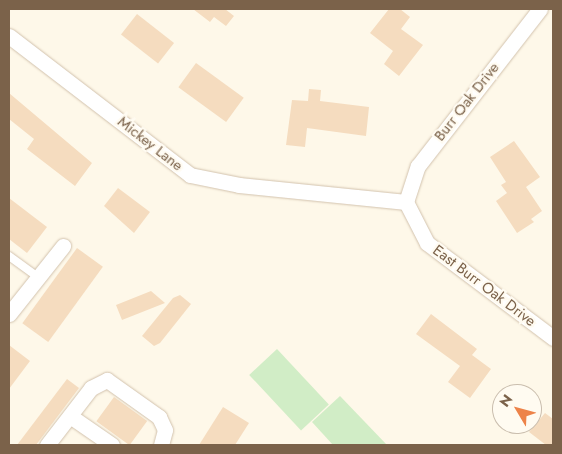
<!DOCTYPE html>
<style>
body{margin:0}
#map{position:relative;width:562px;height:454px;overflow:hidden;background:#fef8e9;font-family:Jost,sans-serif}
div>[style]{position:absolute}
.green>*{inset:0;background:#d1edc6;transform-origin:0 0}
.building>*{inset:0;background:#f5dcbf;transform-origin:0 0}
.roads{filter:drop-shadow(0 0 1px #d2c2ad) drop-shadow(0 0 1px #d2c2ad)}
.lane>*{height:8px;margin:-4px;padding:0 4px;transform-origin:4px;border-radius:4px;background:#fff}
.street>*{height:15px;margin:-7.5px;padding:0 7.5px;transform-origin:7.5px;border-radius:7.5px;background:#fff}
span{translate:-50% -50%;white-space:nowrap;text-align:center;line-height:1.15;-webkit-text-stroke:4.5px #fffbf1;paint-order:stroke}
.street-label{font-size:15px;color:#7b624a}
.frame{position:absolute;inset:0;border:10px solid #7b624a;pointer-events:none}
.north{position:absolute;left:492px;top:384px;width:50px;height:50px;box-sizing:border-box;background:#fffbf1;border:1px solid #cabeae;border-radius:50%;rotate:307deg;font-size:14px;font-weight:700;line-height:20px;text-align:center;color:#7b624a}
.north::after{content:'';display:block;margin:auto;width:18px;height:22px;background:#ed8349;clip-path:polygon(50% 0,100% 100%,50% 72%,0 100%)}
</style>
<div id="map">
<div class="green">
<div style="left:277px;top:349px;width:76px;height:38px;rotate:47deg"></div>
<div style="clip-path:polygon(340px 396px,387px 445px,333px 445px,312px 422px)"></div>
</div>
<div class="building">
<div style="clip-path:polygon(193px 9px,225px 9px,234px 16px,226px 26px,214px 17px,210px 22px)"></div>
<div style="clip-path:polygon(389px 9px,400px 9px,410px 17px,401px 29px,423px 45px,399px 76px,384px 64px,393px 51px,370px 33px)"></div>
<div style="left:137px;top:14px;width:47px;height:26px;rotate:38deg"></div>
<div style="left:196px;top:63px;width:59px;height:30px;rotate:36deg"></div>
<div style="clip-path:polygon(309px 89px,321px 90px,320px 101px,369px 107px,366px 136px,307px 128px,305px 147px,286px 145px,292px 100px,308px 101px)"></div>
<div style="clip-path:polygon(9px 93px,92px 163px,75px 186px,27px 149px,34px 139px,9px 119px)"></div>
<div style="clip-path:polygon(514px 141px,540px 177px,526px 187px,542px 211px,531px 219px,534px 222px,517px 233px,496px 201px,507px 193px,501px 185px,506px 182px,490px 157px)"></div>
<div style="clip-path:polygon(118px 188px,150px 212px,134px 233px,104px 206px)"></div>
<div style="clip-path:polygon(9px 198px,47px 227px,27px 253px,9px 239px)"></div>
<div style="left:77px;top:248px;width:32px;height:93px;rotate:36deg"></div>
<div style="clip-path:polygon(151px 291px,165px 303px,122px 320px,116px 305px)"></div>
<div style="clip-path:polygon(180px 295px,191px 304px,160px 343px,154px 346px,142px 336px,173px 298px)"></div>
<div style="clip-path:polygon(431px 314px,477px 349px,472px 355px,491px 369px,470px 398px,448px 382px,460px 366px,416px 334px)"></div>
<div style="clip-path:polygon(9px 345px,30px 361px,9px 389px)"></div>
<div style="clip-path:polygon(67px 379px,79px 388px,36px 445px,17px 445px)"></div>
<div style="left:114px;top:397px;width:41px;height:30px;rotate:36deg"></div>
<div style="clip-path:polygon(223px 407px,249px 423px,235px 445px,199px 445px)"></div>
<div style="clip-path:polygon(545px 413px,553px 419px,553px 445px,546px 445px,529px 432px)"></div>
</div>
<div class="roads">
<div class="lane">
<div style="left:9px;top:256px;width:37px;rotate:36deg"></div>
</div>
<div class="street">
<div style="left:9px;top:36px;width:228px;rotate:37.5deg"></div>
<div style="left:190px;top:175px;width:50px;rotate:11.5deg"></div>
<div style="left:239px;top:185px;width:168px;rotate:5.8deg"></div>
<div style="left:406px;top:202px;width:38px;rotate:-72deg"></div>
<div style="left:418px;top:166px;width:199px;rotate:-52.2deg"></div>
<div style="left:406px;top:202px;width:46px;rotate:62.9deg"></div>
<div style="left:427px;top:243px;width:158px;rotate:37deg"></div>
<div style="left:9px;top:314px;width:87px;rotate:-51.5deg"></div>
<div style="left:70px;top:416px;width:51px;rotate:34.6deg"></div>
<div style="left:47px;top:445px;width:72px;rotate:-52.3deg"></div>
<div style="left:91px;top:388px;width:18px;rotate:-27deg"></div>
<div style="left:107px;top:380px;width:64px;rotate:35.4deg"></div>
<div style="left:159px;top:417px;width:14px;rotate:65deg"></div>
<div style="left:165px;top:430px;width:16px;rotate:105deg"></div>
</div>
</div>
<div class="street-label">
<span style="left:467px;top:102px;rotate:-52deg">Burr Oak Drive</span>
<span style="left:150px;top:144px;rotate:38deg">Mickey Lane</span>
<span style="left:484px;top:286px;rotate:37deg">East Burr Oak Drive</span>
</div>
<div class="frame"></div>
<div class="north">N</div>
</div>
